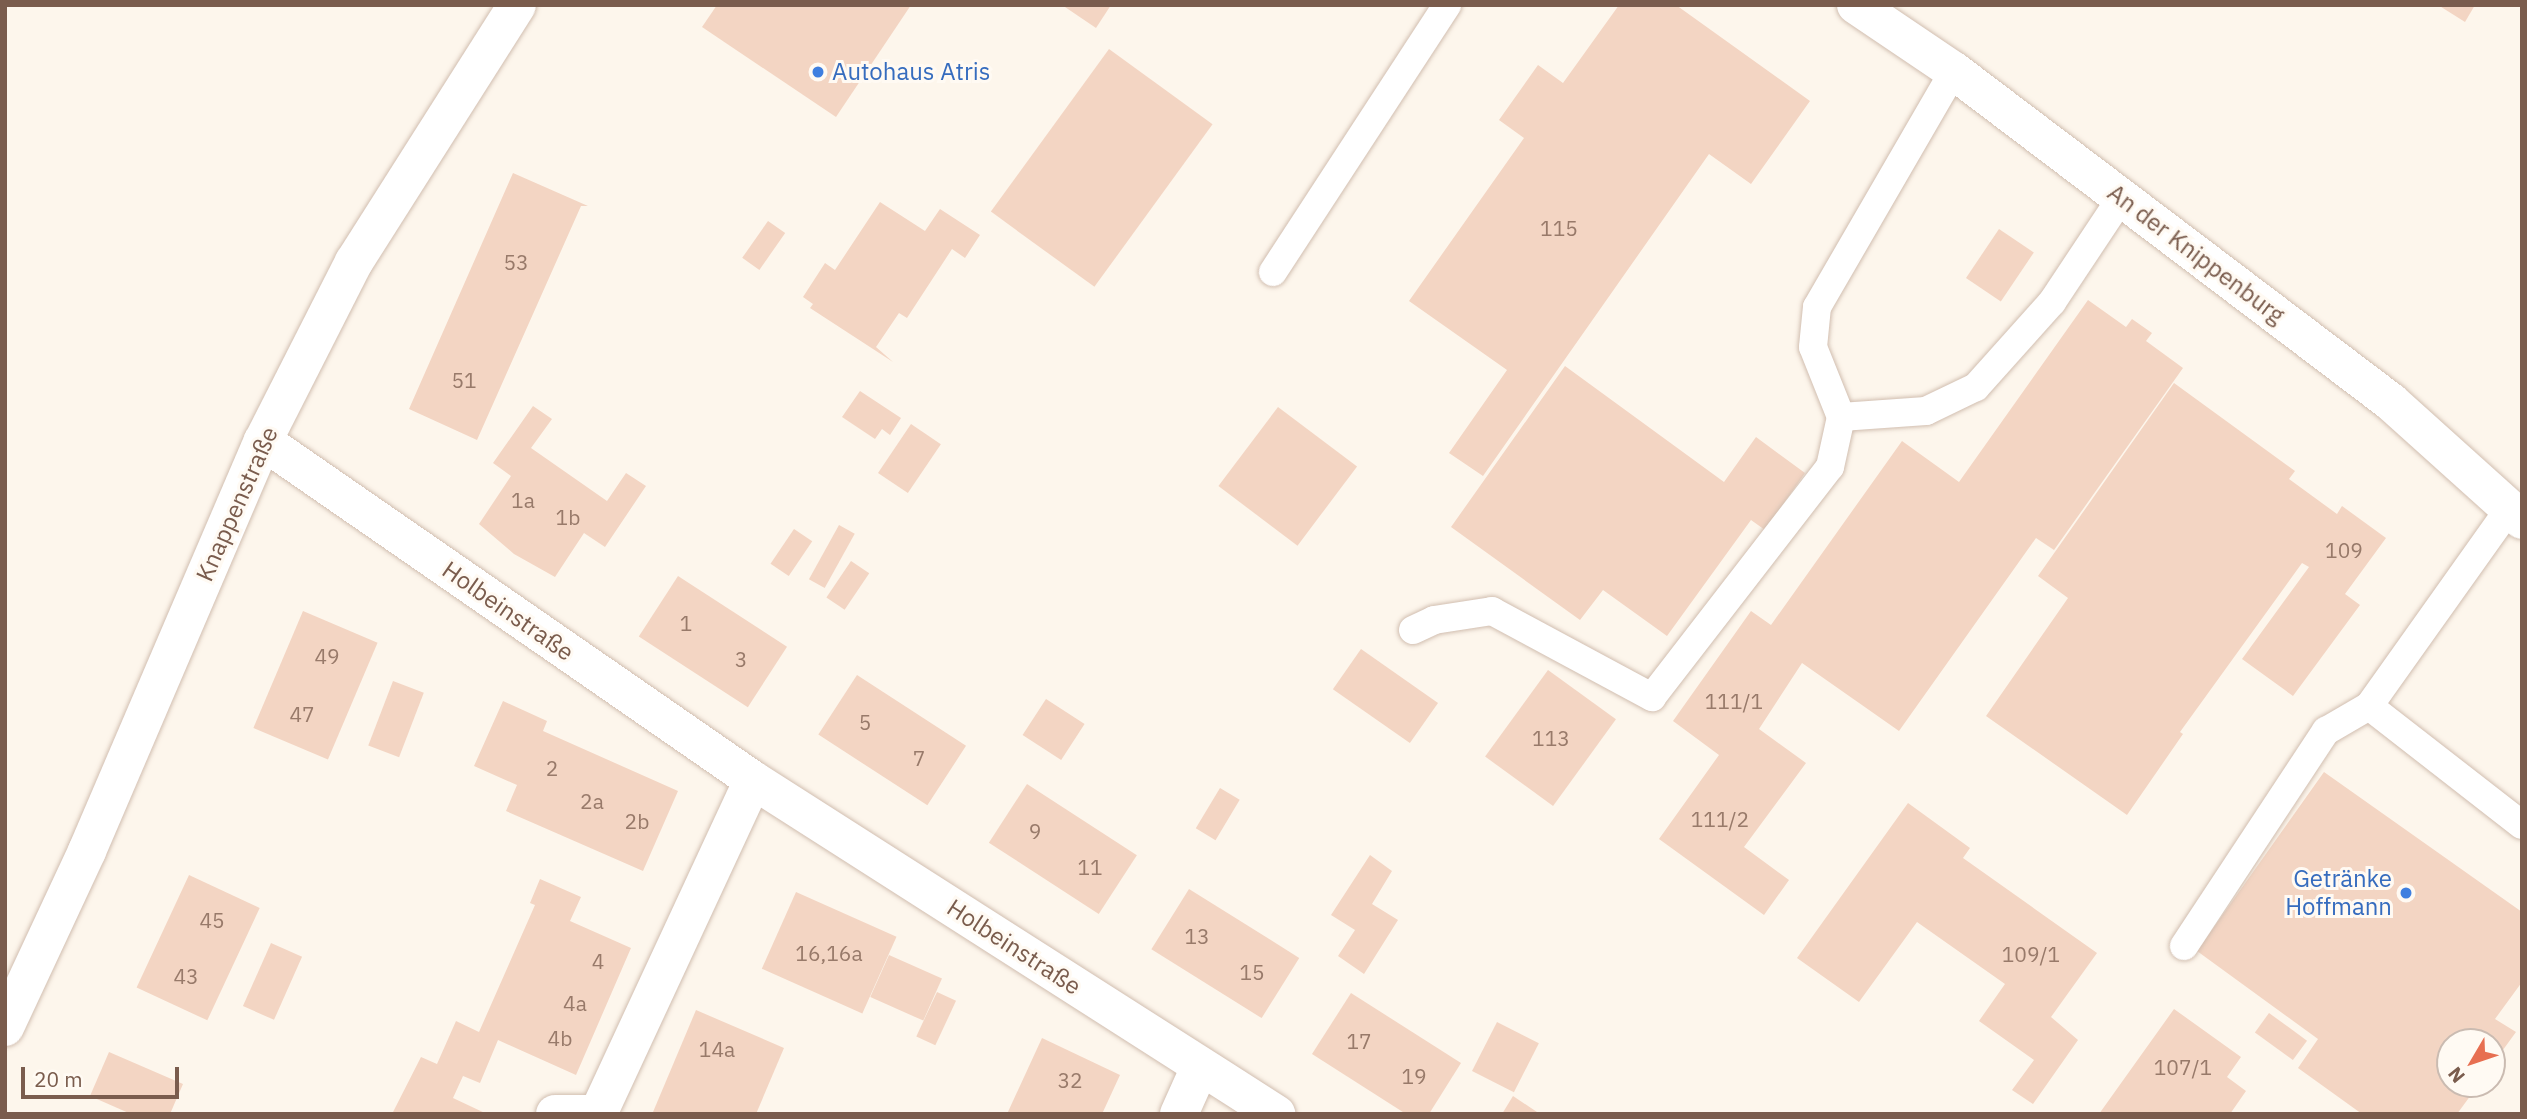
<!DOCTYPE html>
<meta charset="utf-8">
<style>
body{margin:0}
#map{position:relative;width:2527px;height:1119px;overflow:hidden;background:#fdf6ec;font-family:"IBM Plex Sans",sans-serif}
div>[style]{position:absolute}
.building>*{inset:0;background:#f3d5c3;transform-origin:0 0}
.roads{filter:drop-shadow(0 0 2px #d1beb0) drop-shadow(0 0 2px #d1beb0)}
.service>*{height:28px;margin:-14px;padding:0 14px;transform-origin:14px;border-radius:14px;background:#fff}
.minor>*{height:38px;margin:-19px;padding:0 19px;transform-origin:19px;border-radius:19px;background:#fff}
.dots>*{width:19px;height:19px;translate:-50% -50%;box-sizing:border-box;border:4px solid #fffaf3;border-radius:50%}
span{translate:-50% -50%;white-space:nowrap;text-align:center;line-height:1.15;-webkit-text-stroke:6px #fffaf3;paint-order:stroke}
.number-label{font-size:21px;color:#987a6a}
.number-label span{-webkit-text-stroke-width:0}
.shop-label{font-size:24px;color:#366cbe}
.left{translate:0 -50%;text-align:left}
.right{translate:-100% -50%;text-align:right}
.street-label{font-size:24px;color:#7a5c4d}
.frame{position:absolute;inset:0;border:7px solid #7a5c4d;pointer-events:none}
.north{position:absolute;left:2436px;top:1028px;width:70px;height:70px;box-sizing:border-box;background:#fffaf3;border:2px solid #cabbb1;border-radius:50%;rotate:231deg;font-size:19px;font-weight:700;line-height:28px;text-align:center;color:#7a5c4d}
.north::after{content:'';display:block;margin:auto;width:24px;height:32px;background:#e76f51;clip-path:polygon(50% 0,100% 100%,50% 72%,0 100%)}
.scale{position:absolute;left:21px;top:1067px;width:158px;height:32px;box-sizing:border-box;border:4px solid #7a5c4d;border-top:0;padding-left:9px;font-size:21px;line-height:24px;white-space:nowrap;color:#7a5c4d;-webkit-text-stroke:5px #fffaf3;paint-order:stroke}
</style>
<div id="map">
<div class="building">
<div style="clip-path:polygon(717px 5px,911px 5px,836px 117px,702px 27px)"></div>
<div style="clip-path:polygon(1062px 5px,1111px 5px,1096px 28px)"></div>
<div style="clip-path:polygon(1619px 5px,1676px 5px,1810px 101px,1751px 184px,1709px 154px,1483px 476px,1449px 453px,1507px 370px,1409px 301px,1524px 138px,1499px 120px,1538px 65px,1563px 83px)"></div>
<div style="clip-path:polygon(2438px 5px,2475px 5px,2465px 22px)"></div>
<div style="left:1109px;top:49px;width:128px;height:201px;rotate:36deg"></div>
<div style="clip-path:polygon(513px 173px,588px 206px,581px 206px,477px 440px,409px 409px)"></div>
<div style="clip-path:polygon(880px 202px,925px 231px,940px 209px,980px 235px,965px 258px,952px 249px,907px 318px,899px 313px,876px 347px,893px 362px,810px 308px,813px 304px,803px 297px,825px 263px,835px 270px)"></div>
<div style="left:768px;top:221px;width:21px;height:45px;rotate:35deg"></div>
<div style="left:1999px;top:229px;width:42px;height:59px;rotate:34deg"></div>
<div style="clip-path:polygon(2088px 300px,2126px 327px,2132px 319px,2152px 333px,2146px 341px,2183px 368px,2054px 550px,2036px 538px,1899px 731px,1802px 663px,1759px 729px,1806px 763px,1744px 847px,1789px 880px,1764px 915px,1659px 839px,1719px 755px,1673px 721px,1751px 611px,1771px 625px,1902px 441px,1959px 482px)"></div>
<div style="clip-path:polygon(1565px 366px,1724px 482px,1756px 437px,1805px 473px,1765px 530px,1751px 520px,1667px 636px,1603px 590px,1580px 620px,1451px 527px)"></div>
<div style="clip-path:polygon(2174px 383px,2295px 471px,2289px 479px,2337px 514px,2342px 506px,2386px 538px,2345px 594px,2360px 605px,2293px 696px,2242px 659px,2309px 567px,2302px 563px,2180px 732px,2183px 734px,2127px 815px,1986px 716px,2068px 598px,2038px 576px)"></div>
<div style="clip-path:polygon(860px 391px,901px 418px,890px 435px,882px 429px,875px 439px,842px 417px)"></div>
<div style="clip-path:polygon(533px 406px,552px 419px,531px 448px,607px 501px,626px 473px,646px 486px,605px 547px,584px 533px,555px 577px,514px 554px,479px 524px,511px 476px,493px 463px)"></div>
<div style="left:1278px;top:407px;width:99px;height:99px;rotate:37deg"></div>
<div style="left:911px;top:424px;width:36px;height:59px;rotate:34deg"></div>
<div style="left:839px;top:525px;width:18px;height:62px;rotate:29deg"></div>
<div style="left:794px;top:529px;width:22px;height:42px;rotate:34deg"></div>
<div style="left:851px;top:561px;width:22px;height:44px;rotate:34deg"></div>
<div style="left:678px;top:576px;width:130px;height:72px;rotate:33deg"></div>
<div style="left:303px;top:611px;width:81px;height:127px;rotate:23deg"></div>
<div style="left:1361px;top:649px;width:94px;height:49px;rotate:35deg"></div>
<div style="left:1548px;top:670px;width:84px;height:107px;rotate:36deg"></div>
<div style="left:857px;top:675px;width:130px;height:71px;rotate:33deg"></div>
<div style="left:393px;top:681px;width:33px;height:69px;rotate:21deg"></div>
<div style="left:1046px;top:699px;width:46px;height:43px;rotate:33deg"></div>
<div style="clip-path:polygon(503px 701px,547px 721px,543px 731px,678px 791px,643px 871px,506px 811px,517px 785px,474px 766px)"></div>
<div style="clip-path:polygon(2324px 772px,2522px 912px,2522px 982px,2495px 1019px,2516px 1032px,2492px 1065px,2492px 1042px,2450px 1042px,2450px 1084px,2479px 1084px,2457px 1114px,2362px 1114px,2298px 1068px,2318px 1039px,2197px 951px)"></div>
<div style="left:1027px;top:784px;width:131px;height:70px;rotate:33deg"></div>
<div style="left:1220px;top:788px;width:23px;height:47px;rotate:31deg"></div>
<div style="clip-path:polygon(1908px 803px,1970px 848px,1963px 858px,2097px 953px,2051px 1017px,2078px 1040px,2033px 1104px,2012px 1090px,2034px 1060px,1979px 1021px,2005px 984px,1917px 922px,1859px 1002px,1797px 958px)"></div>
<div style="clip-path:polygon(1370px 855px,1392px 871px,1372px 904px,1398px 920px,1364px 974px,1338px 956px,1355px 930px,1331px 915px)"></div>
<div style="left:189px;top:875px;width:78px;height:124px;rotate:25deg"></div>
<div style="clip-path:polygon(540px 879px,581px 897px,570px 921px,631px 948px,576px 1075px,498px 1040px,480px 1083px,463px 1076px,453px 1098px,487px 1114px,392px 1114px,421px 1057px,437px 1064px,456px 1021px,479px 1032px,535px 905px,530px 903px)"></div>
<div style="left:1189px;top:889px;width:130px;height:71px;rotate:32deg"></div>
<div style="left:796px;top:892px;width:110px;height:84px;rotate:24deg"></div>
<div style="left:271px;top:943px;width:34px;height:69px;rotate:24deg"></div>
<div style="left:889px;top:955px;width:58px;height:46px;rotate:24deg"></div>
<div style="left:937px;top:992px;width:21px;height:49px;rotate:25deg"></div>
<div style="clip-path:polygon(1351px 993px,1461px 1063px,1429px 1114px,1406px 1114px,1312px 1054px)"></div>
<div style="clip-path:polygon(2174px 1009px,2241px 1057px,2227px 1077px,2246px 1091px,2230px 1114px,2099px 1114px)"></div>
<div style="clip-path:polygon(696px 1010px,784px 1048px,756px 1114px,653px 1112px)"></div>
<div style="left:2269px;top:1013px;width:47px;height:24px;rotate:36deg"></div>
<div style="left:1497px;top:1022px;width:47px;height:55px;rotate:27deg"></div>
<div style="clip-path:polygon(1042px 1038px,1120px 1075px,1102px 1114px,1007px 1114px)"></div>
<div style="clip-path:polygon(109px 1052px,183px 1084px,170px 1114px,131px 1114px,90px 1096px)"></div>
<div style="clip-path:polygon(1513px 1096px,1540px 1114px,1502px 1114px)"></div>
</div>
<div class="roads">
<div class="service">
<div style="left:1273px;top:272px;width:319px;rotate:-56.9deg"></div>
<div style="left:1841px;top:417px;width:85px;rotate:-4deg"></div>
<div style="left:1926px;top:411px;width:55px;rotate:-25.6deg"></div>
<div style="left:1976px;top:387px;width:114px;rotate:-48.2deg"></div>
<div style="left:2052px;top:302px;width:125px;rotate:-56.4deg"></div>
<div style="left:2509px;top:509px;width:242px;rotate:125.4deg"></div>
<div style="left:2369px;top:706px;width:194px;rotate:37.9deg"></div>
<div style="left:1413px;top:630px;width:23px;rotate:-25deg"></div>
<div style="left:1434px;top:620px;width:59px;rotate:-8.8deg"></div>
<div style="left:1492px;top:611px;width:182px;rotate:28.3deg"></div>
<div style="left:1652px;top:697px;width:291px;rotate:-52.3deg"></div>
<div style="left:1830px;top:467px;width:51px;rotate:-77.6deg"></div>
<div style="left:1841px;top:417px;width:75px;rotate:-111.8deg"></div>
<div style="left:1813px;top:347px;width:40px;rotate:-84.3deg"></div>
<div style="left:1817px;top:307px;width:273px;rotate:-59.9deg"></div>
<div style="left:2184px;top:946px;width:258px;rotate:-56.6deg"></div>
<div style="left:2326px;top:731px;width:50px;rotate:-30.2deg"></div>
</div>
<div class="minor">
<div style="left:1856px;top:5px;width:118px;rotate:34deg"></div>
<div style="left:1954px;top:71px;width:548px;rotate:37.14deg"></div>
<div style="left:2391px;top:402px;width:176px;rotate:42deg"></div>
<div style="left:263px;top:441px;width:596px;rotate:34.68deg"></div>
<div style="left:753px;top:780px;width:621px;rotate:32.56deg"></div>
<div style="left:5px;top:1027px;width:194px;rotate:-65deg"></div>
<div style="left:87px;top:851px;width:446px;rotate:-66.8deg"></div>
<div style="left:263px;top:441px;width:201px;rotate:-63.1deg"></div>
<div style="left:354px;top:262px;width:304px;rotate:-57.6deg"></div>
<div style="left:555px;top:1114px;width:42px"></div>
<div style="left:598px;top:1114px;width:368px;rotate:-65.1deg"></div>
<div style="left:1179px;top:1114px;width:51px;rotate:-65.9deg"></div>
</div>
</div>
<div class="dots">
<div style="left:818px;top:72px;background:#3f7fe0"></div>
<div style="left:2406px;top:893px;background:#3f7fe0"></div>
</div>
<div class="number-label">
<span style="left:1559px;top:228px">115</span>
<span style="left:516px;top:262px">53</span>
<span style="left:464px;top:380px">51</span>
<span style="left:523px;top:500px">1a</span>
<span style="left:568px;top:517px">1b</span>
<span style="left:2344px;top:550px">109</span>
<span style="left:686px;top:623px">1</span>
<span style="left:327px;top:656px">49</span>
<span style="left:741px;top:659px">3</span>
<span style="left:1734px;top:701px">111/1</span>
<span style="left:302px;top:714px">47</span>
<span style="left:865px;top:722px">5</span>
<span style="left:1551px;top:738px">113</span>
<span style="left:919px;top:758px">7</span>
<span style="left:552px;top:768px">2</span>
<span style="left:592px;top:801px">2a</span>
<span style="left:1720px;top:819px">111/2</span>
<span style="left:637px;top:821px">2b</span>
<span style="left:1035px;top:831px">9</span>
<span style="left:1090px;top:867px">11</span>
<span style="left:212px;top:920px">45</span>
<span style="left:1197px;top:936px">13</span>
<span style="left:829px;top:953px">16,16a</span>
<span style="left:2031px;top:954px">109/1</span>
<span style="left:598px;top:961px">4</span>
<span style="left:1252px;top:972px">15</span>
<span style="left:186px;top:976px">43</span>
<span style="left:575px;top:1003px">4a</span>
<span style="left:560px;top:1038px">4b</span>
<span style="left:1359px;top:1041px">17</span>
<span style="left:717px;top:1049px">14a</span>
<span style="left:2183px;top:1067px">107/1</span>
<span style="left:1414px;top:1076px">19</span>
<span style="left:1070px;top:1080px">32</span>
</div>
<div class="shop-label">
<span class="left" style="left:832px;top:72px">Autohaus Atris</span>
<span class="right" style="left:2392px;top:893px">Getränke<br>Hoffmann</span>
</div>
<div class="street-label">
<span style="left:2196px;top:254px;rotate:37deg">An der Knippenburg</span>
<span style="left:237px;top:504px;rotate:-66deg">Knappenstraße</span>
<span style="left:508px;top:611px;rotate:35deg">Holbeinstraße</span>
<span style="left:1014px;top:947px;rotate:33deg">Holbeinstraße</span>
</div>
<div class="frame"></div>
<div class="north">N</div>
<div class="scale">20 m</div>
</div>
